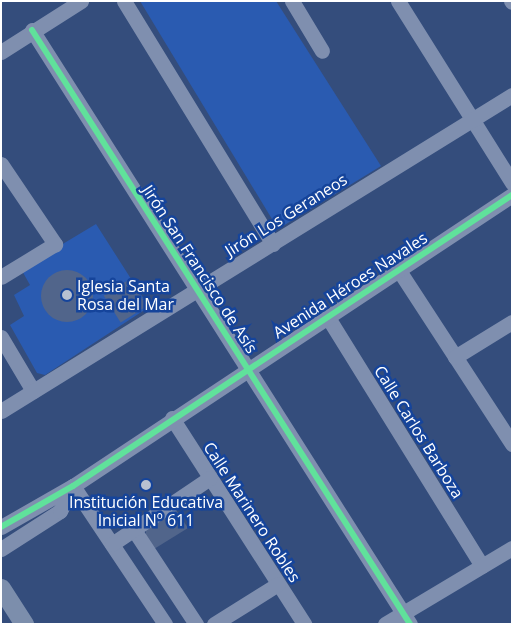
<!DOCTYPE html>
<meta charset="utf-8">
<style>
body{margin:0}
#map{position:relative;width:513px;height:625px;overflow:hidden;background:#344d7c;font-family:"Open Sans",sans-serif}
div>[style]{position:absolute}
.green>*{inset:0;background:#2a5bb1}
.building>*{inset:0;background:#51658b;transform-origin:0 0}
.round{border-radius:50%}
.minor>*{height:15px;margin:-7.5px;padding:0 7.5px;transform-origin:7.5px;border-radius:7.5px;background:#7f8faf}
.major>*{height:19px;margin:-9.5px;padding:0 9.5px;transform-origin:9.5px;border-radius:9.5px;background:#7c8eac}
.cycleway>*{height:6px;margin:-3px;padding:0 3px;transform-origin:3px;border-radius:3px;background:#60e19b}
.dots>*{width:14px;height:14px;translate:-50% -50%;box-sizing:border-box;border:2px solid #15449b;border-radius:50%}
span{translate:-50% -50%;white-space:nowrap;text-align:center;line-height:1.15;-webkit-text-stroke:5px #15449b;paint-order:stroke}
.street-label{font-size:16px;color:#fff}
.poi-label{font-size:16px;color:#fff}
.left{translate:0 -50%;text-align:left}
.frame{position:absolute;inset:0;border:2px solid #fff;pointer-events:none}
</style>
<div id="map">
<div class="green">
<div style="clip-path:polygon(140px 1px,276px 1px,381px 166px,278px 229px)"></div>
<div style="clip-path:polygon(96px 224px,149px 307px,45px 375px,37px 373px,10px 325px,24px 316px,14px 295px,30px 285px,21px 269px)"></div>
</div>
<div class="building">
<div class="round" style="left:41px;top:270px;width:52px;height:52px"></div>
<div style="left:130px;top:279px;width:32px;height:31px;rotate:58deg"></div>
<div style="clip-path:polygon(174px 507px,188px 528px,154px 549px,146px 537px,146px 525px)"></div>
</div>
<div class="minor">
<div style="left:124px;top:1px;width:285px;rotate:58.5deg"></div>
<div style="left:292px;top:1px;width:58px;rotate:59deg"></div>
<div style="left:398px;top:1px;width:215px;rotate:57.9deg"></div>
<div style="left:511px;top:1px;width:1px;rotate:45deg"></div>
<div style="left:32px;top:30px;width:704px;rotate:57.53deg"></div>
<div style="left:1px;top:52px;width:95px;rotate:-32.5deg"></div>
<div style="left:1px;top:164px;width:97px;rotate:56deg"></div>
<div style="left:55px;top:244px;width:63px;rotate:148.6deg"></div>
<div style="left:398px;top:269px;width:209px;rotate:56.9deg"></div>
<div style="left:327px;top:316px;width:294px;rotate:58.2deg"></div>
<div style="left:1px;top:337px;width:63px;rotate:59.3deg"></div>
<div style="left:455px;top:357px;width:67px;rotate:-31.6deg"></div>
<div style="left:1px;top:411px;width:601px;rotate:-31.73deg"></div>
<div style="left:172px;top:418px;width:245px;rotate:57.3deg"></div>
<div style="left:73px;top:486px;width:166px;rotate:56.3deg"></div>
<div style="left:1px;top:527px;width:83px;rotate:-29.7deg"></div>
<div style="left:73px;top:486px;width:527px;rotate:-33.54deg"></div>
<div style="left:134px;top:530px;width:113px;rotate:56.6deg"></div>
<div style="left:112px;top:544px;width:118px;rotate:-34deg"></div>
<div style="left:1px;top:549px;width:70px;rotate:-32.8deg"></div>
<div style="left:60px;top:511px;width:28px;rotate:-63deg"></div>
<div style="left:214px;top:624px;width:75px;rotate:-32deg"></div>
<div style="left:385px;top:624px;width:148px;rotate:-30.9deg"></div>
</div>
<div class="major">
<div style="left:1px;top:588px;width:43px;rotate:57.4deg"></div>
</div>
<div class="cycleway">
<div style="left:32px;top:30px;width:704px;rotate:57.53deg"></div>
<div style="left:1px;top:527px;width:83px;rotate:-29.7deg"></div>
<div style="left:73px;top:486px;width:527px;rotate:-33.54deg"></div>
</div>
<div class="dots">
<div style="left:67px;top:295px;background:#b8c1d1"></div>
<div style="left:146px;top:485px;background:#b8c1d1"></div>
</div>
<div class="street-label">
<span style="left:286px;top:215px;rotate:-32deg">Jirón Los Geraneos</span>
<span style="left:200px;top:269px;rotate:57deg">Jirón San Francisco de Asís</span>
<span style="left:350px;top:285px;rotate:-33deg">Avenida Héroes Navales</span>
<span style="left:419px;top:432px;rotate:58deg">Calle Carlos Barboza</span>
<span style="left:252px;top:512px;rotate:57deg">Calle Marinero Robles</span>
</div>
<div class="poi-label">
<span class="left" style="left:77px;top:295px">Iglesia Santa<br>Rosa del Mar</span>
<span style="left:146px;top:511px">Institución Educativa<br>Inicial Nº 611</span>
</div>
<div class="frame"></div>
</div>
